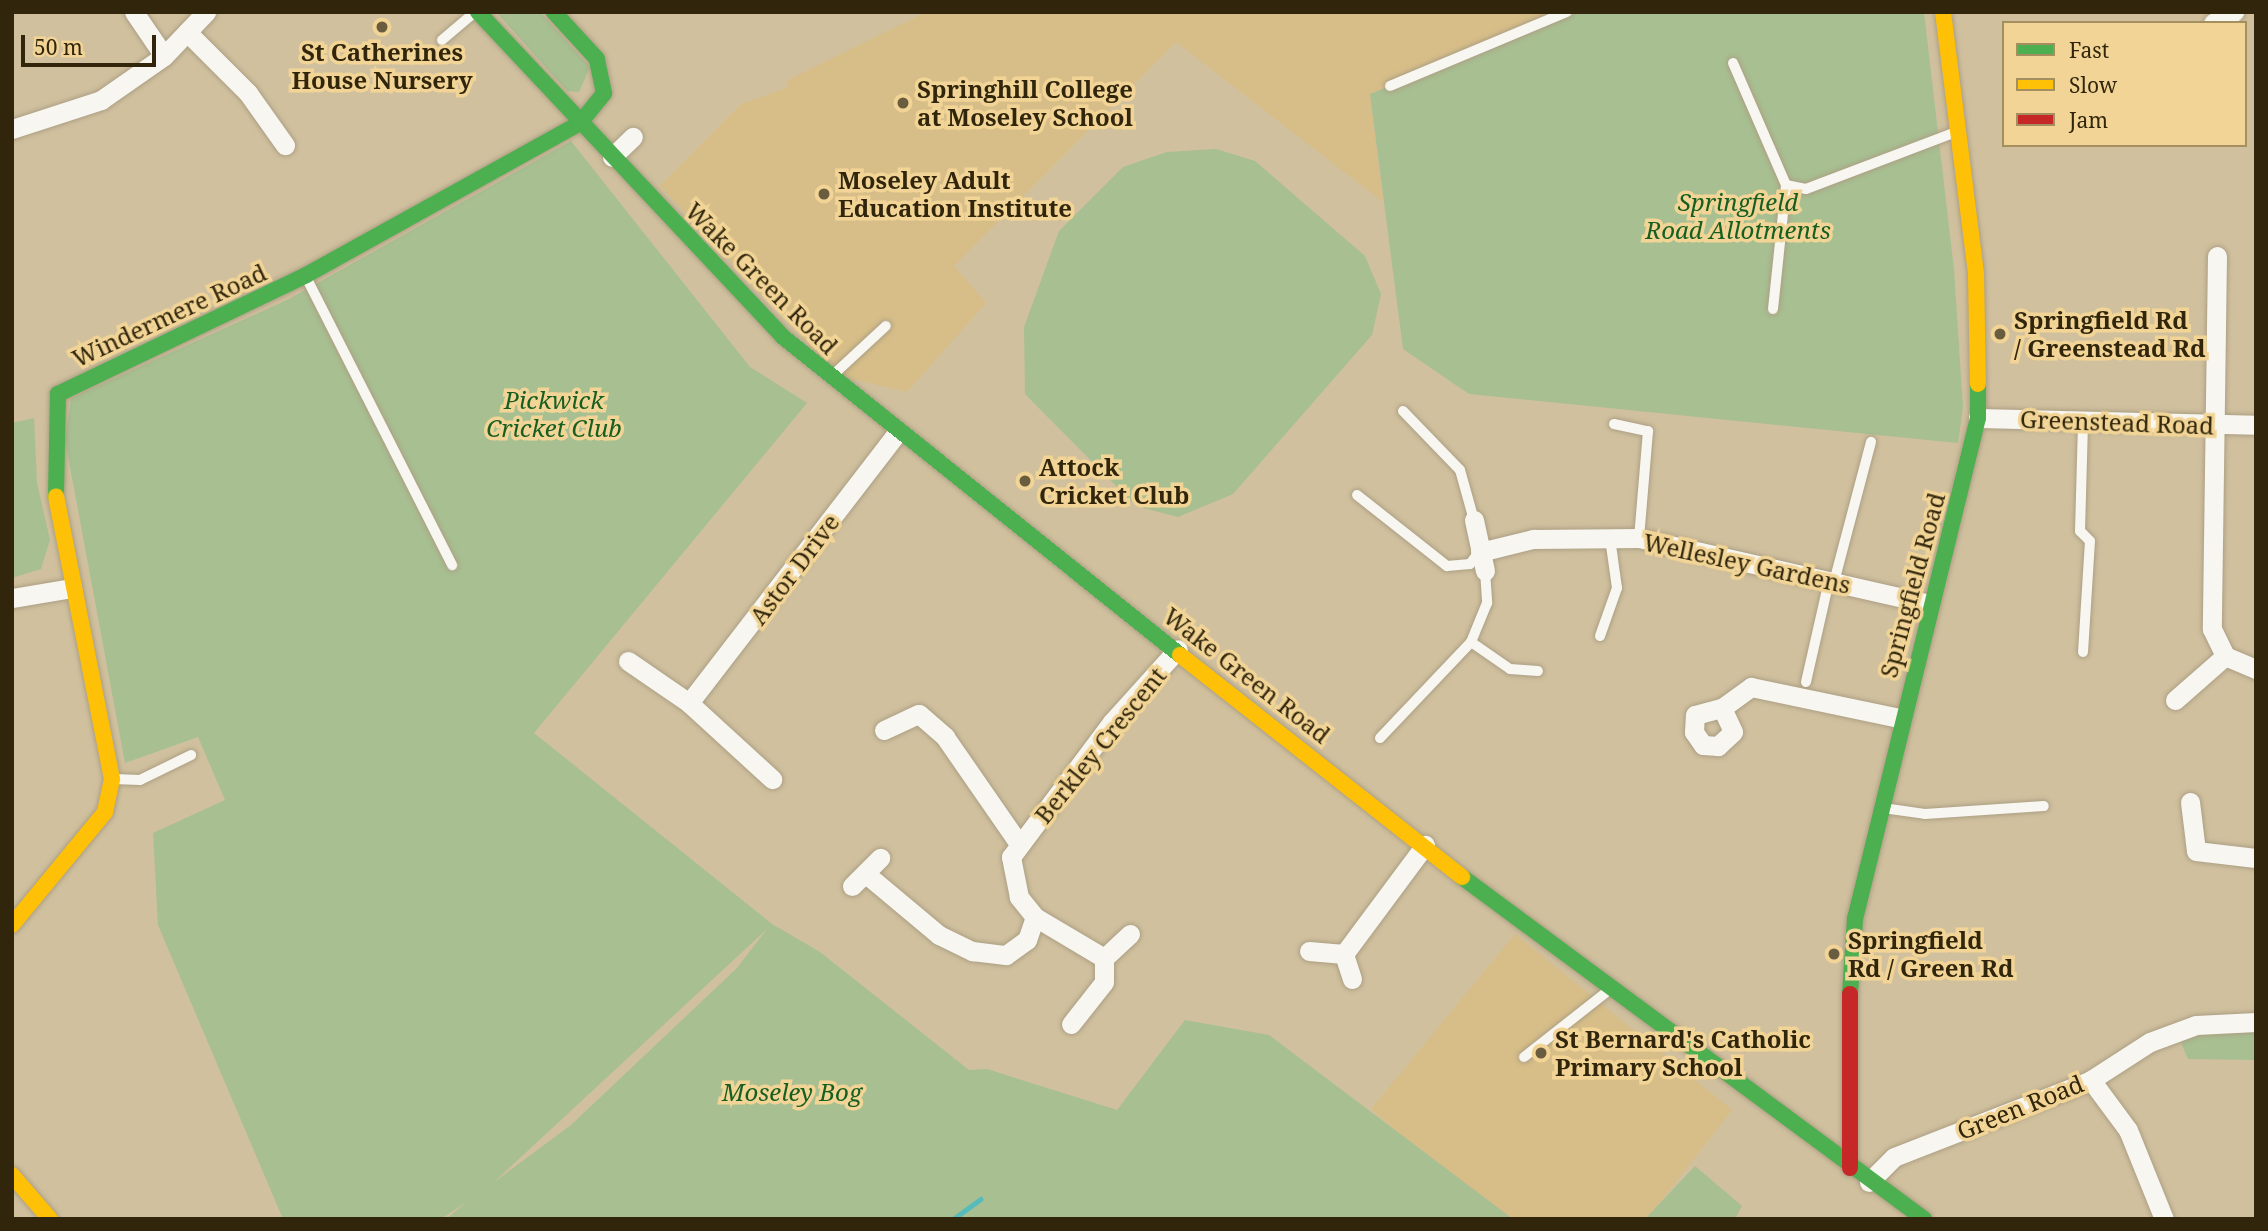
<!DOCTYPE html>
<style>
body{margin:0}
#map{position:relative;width:2268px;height:1231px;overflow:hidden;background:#d0c09e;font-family:"Noto Serif",serif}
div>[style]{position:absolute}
.built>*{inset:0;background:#d7be88}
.green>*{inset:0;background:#a7bf91}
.stream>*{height:5px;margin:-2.5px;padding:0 2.5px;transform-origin:2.5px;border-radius:2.5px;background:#58bbbb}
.roads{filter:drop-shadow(0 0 2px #ac9f84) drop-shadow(0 0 2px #ac9f84)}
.lane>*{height:10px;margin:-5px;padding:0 5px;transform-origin:5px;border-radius:5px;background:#f8f6f0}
.street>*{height:19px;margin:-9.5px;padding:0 9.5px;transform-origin:9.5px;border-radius:9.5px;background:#f8f6f0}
.fast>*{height:16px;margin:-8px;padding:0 8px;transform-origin:8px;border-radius:8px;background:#4caf50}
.slow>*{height:16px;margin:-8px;padding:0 8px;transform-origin:8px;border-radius:8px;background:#ffc107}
.jam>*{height:16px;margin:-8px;padding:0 8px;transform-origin:8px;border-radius:8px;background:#c62828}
.dots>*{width:19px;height:19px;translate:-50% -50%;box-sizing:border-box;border:4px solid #f2d596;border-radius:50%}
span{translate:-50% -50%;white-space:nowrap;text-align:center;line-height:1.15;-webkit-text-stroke:7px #f2d596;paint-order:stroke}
.poi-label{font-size:24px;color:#31260c;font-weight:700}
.left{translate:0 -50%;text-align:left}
.park-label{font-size:24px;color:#175f21;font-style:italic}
.street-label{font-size:24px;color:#31260c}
.frame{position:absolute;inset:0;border:14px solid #31260c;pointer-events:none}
.legend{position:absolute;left:2002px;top:21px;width:245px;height:126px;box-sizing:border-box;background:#f2d596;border:2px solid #a58f5f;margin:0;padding:9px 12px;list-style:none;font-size:21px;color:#31260c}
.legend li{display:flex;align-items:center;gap:14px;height:35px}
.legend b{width:35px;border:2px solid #a58f5f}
.scale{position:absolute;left:21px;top:35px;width:135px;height:32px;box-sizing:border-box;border:4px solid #31260c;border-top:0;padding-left:9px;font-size:21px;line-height:24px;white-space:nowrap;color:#31260c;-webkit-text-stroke:5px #f2d596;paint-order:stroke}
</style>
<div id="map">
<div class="built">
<div style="clip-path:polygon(926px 12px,1574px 12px,1370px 94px,1383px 202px,1176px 42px,954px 266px,986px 303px,907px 392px,839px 376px,660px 186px,741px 104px,789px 87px,786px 81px)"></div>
<div style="clip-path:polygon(1515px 934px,1732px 1110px,1647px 1219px,1513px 1219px,1433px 1163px,1371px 1109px)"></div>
</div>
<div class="green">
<div style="clip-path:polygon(496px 12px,540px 12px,590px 67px,579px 92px,567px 91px)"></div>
<div style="clip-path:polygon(1574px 12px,1924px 12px,1954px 270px,1963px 407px,1958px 443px,1469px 394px,1403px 349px,1370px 94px)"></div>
<div style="clip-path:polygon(evenodd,571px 141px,750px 367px,807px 403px,534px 733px,772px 924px,820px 952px,969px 1070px,987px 1069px,1117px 1110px,1185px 1020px,1269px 1035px,1513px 1219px,446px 1219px,468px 1201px,441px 1219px,283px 1219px,158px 925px,153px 833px,225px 800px,198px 737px,125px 763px,65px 440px,71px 398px,289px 299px,571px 141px,767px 929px,737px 968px,571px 1125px,493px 1183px,767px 929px)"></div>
<div style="clip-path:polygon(1216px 149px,1255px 161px,1365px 256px,1381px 294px,1372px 335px,1233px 494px,1178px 517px,1136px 506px,1025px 394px,1024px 327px,1059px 231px,1123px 167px,1167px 152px)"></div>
<div style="clip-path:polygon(34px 418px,37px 483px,50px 540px,41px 569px,12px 578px,12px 423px)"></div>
<div style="clip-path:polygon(2232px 1029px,2256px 1030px,2256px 1060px,2188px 1059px,2179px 1038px)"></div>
<div style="clip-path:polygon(1695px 1166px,1742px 1206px,1735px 1219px,1645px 1219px)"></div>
</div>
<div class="stream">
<div style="left:953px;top:1219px;width:34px;rotate:-36deg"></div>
</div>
<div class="roads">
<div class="lane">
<div style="left:442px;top:40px;width:43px;rotate:-40.3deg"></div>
<div style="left:1733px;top:63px;width:133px;rotate:66.5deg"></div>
<div style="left:1786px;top:185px;width:20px;rotate:11deg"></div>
<div style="left:1806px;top:189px;width:160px;rotate:-20.8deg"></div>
<div style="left:1390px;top:86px;width:192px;rotate:-22.7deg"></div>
<div style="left:307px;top:279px;width:321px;rotate:63.1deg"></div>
<div style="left:1773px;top:309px;width:125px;rotate:-84deg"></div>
<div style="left:833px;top:375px;width:72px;rotate:-42.8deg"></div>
<div style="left:1403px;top:411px;width:82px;rotate:46deg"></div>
<div style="left:1460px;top:470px;width:52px;rotate:74.4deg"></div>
<div style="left:1614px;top:424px;width:35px;rotate:12deg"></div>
<div style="left:1648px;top:431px;width:107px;rotate:94.8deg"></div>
<div style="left:1357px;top:495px;width:115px;rotate:38.3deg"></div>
<div style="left:1447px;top:566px;width:23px;rotate:-5deg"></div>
<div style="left:1470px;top:564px;width:15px;rotate:-53deg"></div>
<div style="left:1485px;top:571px;width:32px;rotate:86deg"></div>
<div style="left:1487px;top:603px;width:42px;rotate:112.3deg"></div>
<div style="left:1471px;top:642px;width:47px;rotate:34.7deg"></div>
<div style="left:1510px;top:669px;width:28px;rotate:4deg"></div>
<div style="left:1834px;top:582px;width:145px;rotate:-75.2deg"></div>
<div style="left:1600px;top:636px;width:51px;rotate:-70.5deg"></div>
<div style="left:1617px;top:588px;width:50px;rotate:-98deg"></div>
<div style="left:2083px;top:652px;width:111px;rotate:-86.4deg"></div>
<div style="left:2090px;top:541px;width:14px;rotate:-135deg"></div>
<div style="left:2080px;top:531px;width:110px;rotate:-88.4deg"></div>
<div style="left:1806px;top:682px;width:104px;rotate:-77.2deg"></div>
<div style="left:1380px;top:738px;width:132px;rotate:-46.5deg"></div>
<div style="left:114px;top:779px;width:26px;rotate:2deg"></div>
<div style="left:140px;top:780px;width:57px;rotate:-26.1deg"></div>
<div style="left:1883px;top:808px;width:42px;rotate:8.1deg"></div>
<div style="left:1925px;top:814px;width:119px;rotate:-3.8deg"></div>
<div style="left:1524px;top:1057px;width:108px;rotate:-38.2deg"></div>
</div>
<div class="street">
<div style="left:134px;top:12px;width:53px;rotate:55.7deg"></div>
<div style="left:2213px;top:23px;width:24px;rotate:-28deg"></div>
<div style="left:187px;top:32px;width:86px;rotate:45deg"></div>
<div style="left:248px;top:93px;width:64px;rotate:54.6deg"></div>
<div style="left:12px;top:129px;width:94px;rotate:-18deg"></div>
<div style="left:101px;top:100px;width:77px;rotate:-34.9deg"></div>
<div style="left:164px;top:56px;width:61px;rotate:-46.3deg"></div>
<div style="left:612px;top:157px;width:29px;rotate:-44deg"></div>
<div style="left:2217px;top:256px;width:373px;rotate:90.8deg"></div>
<div style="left:2212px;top:629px;width:30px;rotate:64deg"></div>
<div style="left:2225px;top:656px;width:34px;rotate:23deg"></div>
<div style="left:1978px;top:418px;width:278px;rotate:1.4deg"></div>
<div style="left:1474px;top:520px;width:52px;rotate:77.8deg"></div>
<div style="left:1480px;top:552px;width:55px;rotate:-13.8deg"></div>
<div style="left:1533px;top:539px;width:106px;rotate:-0.5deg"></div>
<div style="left:1639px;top:538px;width:298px;rotate:12.8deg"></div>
<div style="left:12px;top:598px;width:61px;rotate:-9.5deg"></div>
<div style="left:628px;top:661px;width:74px;rotate:34.5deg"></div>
<div style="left:689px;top:703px;width:341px;rotate:-52.4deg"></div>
<div style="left:2175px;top:700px;width:67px;rotate:-41.3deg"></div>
<div style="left:689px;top:703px;width:113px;rotate:42.5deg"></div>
<div style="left:1722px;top:708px;width:26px;rotate:65deg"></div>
<div style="left:1733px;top:732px;width:21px;rotate:137deg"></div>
<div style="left:1718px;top:746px;width:15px;rotate:-176deg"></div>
<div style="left:1703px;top:745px;width:16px;rotate:-125deg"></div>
<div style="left:1694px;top:732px;width:17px;rotate:-87deg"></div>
<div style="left:1695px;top:715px;width:28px;rotate:-15deg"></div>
<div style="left:1722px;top:708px;width:36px;rotate:-36deg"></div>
<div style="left:1751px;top:687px;width:152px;rotate:11.8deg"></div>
<div style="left:884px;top:730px;width:38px;rotate:-25deg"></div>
<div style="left:919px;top:714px;width:35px;rotate:41deg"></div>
<div style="left:945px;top:737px;width:126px;rotate:55.3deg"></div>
<div style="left:2190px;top:802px;width:49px;rotate:83deg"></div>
<div style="left:2196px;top:851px;width:60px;rotate:6.7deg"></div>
<div style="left:866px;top:874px;width:95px;rotate:39.9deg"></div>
<div style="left:939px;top:935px;width:37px;rotate:26deg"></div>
<div style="left:972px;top:951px;width:34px;rotate:7deg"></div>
<div style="left:1006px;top:955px;width:26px;rotate:-36deg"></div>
<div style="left:1027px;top:940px;width:24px;rotate:-71deg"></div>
<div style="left:852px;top:886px;width:40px;rotate:-45deg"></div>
<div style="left:1130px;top:934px;width:35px;rotate:137deg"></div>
<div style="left:1104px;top:958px;width:80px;rotate:-149.3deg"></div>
<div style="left:1035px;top:917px;width:26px;rotate:-129deg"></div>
<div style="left:1019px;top:897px;width:41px;rotate:-101.3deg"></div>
<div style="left:1011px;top:857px;width:169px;rotate:-53.2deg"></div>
<div style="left:1112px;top:722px;width:98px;rotate:-47.9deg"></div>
<div style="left:1309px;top:951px;width:35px;rotate:5deg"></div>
<div style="left:1352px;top:979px;width:26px;rotate:-108deg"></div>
<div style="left:1344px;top:954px;width:136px;rotate:-53.4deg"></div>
<div style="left:1071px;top:1024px;width:53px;rotate:-51.8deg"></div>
<div style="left:1104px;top:982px;width:24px;rotate:-90deg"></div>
<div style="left:2091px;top:1080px;width:62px;rotate:53.5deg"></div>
<div style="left:2128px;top:1130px;width:96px;rotate:68deg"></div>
<div style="left:1869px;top:1182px;width:35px;rotate:-45deg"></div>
<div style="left:1894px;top:1157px;width:212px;rotate:-21.3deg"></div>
<div style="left:2091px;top:1080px;width:70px;rotate:-32.8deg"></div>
<div style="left:2150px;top:1042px;width:49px;rotate:-20.3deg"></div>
<div style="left:2196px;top:1025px;width:60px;rotate:-2.9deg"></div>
</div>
<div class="fast">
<div style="left:478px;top:12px;width:446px;rotate:46.8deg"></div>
<div style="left:783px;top:337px;width:509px;rotate:38.69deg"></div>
<div style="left:56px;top:497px;width:103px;rotate:-88.9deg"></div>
<div style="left:58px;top:394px;width:275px;rotate:-25.6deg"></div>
<div style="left:306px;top:275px;width:313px;rotate:-29deg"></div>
<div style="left:580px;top:123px;width:38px;rotate:-51deg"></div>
<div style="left:604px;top:93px;width:35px;rotate:-102deg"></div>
<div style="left:597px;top:59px;width:64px;rotate:-132.5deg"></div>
<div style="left:1462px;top:877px;width:575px;rotate:36.51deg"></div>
<div style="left:1850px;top:994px;width:75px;rotate:-86.2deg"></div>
<div style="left:1855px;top:919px;width:516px;rotate:-76.21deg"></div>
<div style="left:1978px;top:418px;width:34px;rotate:-90deg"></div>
</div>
<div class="slow">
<div style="left:1943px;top:12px;width:264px;rotate:82.8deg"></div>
<div style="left:1976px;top:274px;width:110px;rotate:89deg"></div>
<div style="left:1180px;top:655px;width:359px;rotate:38.2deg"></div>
<div style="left:12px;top:925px;width:146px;rotate:-50.5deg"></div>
<div style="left:105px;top:812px;width:34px;rotate:-78deg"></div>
<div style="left:112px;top:779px;width:288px;rotate:-101.2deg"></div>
<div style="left:12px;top:1175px;width:58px;rotate:49.2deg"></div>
</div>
<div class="jam">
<div style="left:1850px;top:1168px;width:174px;rotate:-90deg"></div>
</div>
</div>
<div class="dots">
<div style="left:382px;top:27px;background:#695c3f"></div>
<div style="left:903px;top:103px;background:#695c3f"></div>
<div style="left:824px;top:194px;background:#695c3f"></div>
<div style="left:2000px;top:334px;background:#695c3f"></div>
<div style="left:1025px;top:481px;background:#695c3f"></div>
<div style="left:1834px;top:954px;background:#695c3f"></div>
<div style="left:1541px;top:1053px;background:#695c3f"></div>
</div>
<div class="poi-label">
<span style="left:382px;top:66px">St Catherines<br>House Nursery</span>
<span class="left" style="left:917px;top:103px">Springhill College<br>at Moseley School</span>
<span class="left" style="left:838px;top:194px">Moseley Adult<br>Education Institute</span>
<span class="left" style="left:2014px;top:334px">Springfield Rd<br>/ Greenstead Rd</span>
<span class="left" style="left:1039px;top:481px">Attock<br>Cricket Club</span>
<span class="left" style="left:1848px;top:954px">Springfield<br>Rd / Green Rd</span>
<span class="left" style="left:1555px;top:1053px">St Bernard's Catholic<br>Primary School</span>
</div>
<div class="park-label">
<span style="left:1738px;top:216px">Springfield<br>Road Allotments</span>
<span style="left:554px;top:414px">Pickwick<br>Cricket Club</span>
<span style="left:792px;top:1092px">Moseley Bog</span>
</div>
<div class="street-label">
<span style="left:762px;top:278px;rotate:45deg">Wake Green Road</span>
<span style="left:169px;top:315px;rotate:-25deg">Windermere Road</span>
<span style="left:2117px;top:422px;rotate:2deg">Greenstead Road</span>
<span style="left:1747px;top:563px;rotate:12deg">Wellesley Gardens</span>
<span style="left:794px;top:569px;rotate:-53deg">Astor Drive</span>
<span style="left:1912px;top:585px;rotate:-75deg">Springfield Road</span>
<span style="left:1247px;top:675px;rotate:38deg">Wake Green Road</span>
<span style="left:1100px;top:745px;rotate:-51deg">Berkley Crescent</span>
<span style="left:2020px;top:1107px;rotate:-22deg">Green Road</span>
</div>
<div class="frame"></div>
<ul class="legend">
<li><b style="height:9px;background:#4caf50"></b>Fast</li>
<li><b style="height:9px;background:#ffc107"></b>Slow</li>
<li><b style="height:9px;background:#c62828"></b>Jam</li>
</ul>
<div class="scale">50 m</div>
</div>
